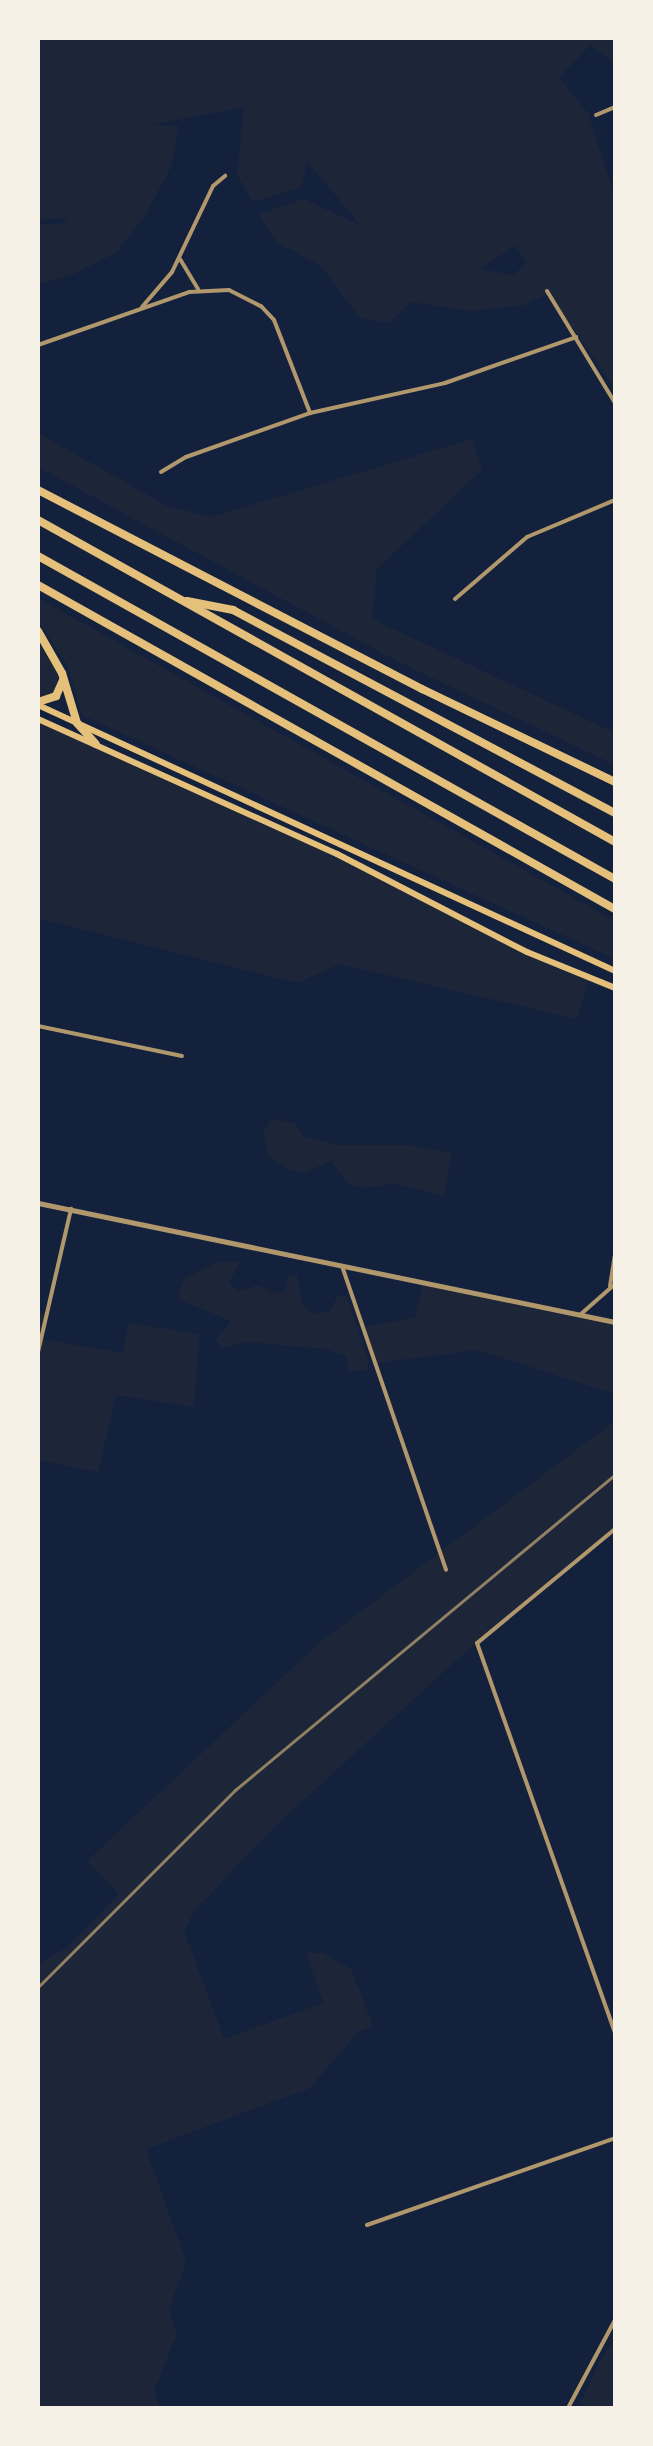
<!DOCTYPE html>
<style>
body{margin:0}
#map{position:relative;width:653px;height:2446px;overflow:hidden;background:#14213d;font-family:Manrope,sans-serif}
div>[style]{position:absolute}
.green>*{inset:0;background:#1d2539}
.minor>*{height:4px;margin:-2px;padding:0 2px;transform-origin:2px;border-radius:2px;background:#b1986c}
.tertiary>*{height:5px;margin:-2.5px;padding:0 2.5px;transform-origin:2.5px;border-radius:2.5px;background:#b1986c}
.primary>*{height:6px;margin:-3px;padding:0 3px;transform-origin:3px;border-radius:3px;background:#e5c07b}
.motorway>*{height:8px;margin:-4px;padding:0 4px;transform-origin:4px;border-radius:4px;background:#e5c07b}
.rail>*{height:3px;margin:-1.5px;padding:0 1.5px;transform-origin:1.5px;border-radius:1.5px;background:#918062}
span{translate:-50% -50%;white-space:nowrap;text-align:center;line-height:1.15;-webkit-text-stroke:6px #f6f1e7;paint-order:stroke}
.frame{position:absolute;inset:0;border:40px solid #f6f1e7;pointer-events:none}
</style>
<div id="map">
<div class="green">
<div style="clip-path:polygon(evenodd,38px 38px,615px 38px,615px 63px,590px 45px,559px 78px,588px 113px,615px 197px,615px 388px,548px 294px,524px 305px,471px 311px,411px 302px,389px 323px,359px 317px,320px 265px,276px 242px,259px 214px,304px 199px,360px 225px,307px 161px,302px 187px,253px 202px,237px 175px,244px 107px,150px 125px,179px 126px,171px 167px,146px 214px,117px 252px,76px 273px,38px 285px,38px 224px,62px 224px,67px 218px,38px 220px,38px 38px,515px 246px,527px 263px,513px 275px,480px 269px,515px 246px)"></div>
<div style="clip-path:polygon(38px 433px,167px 506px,211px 517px,472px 439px,482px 470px,377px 569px,372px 619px,615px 733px,615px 765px,397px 661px,38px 467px)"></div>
<div style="clip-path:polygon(38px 598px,615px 921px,615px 959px,82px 715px,67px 665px,38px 621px)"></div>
<div style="clip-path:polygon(38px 631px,62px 673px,60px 690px,38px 702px)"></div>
<div style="clip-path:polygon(38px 719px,337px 854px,589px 978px,577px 1019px,339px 964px,298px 983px,38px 918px)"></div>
<div style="clip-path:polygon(272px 1119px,295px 1123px,303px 1136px,338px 1145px,408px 1145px,452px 1153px,444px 1195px,393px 1184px,367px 1188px,348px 1184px,331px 1161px,304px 1173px,289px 1169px,269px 1157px,263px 1133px)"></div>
<div style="clip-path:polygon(218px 1262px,240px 1262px,229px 1283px,238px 1292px,258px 1285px,273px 1293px,285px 1291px,289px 1275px,297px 1275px,301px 1301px,311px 1313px,329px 1312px,338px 1296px,346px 1296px,369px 1362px,366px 1369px,350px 1372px,346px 1356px,325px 1349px,246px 1342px,223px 1348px,215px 1341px,231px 1321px,177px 1299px,184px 1279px)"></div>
<div style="clip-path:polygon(423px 1282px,615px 1322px,615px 1394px,478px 1350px,376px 1363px,363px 1327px,416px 1317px)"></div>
<div style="clip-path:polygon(38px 1312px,47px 1314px,42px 1339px,123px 1353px,129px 1323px,199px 1334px,194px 1407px,116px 1395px,98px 1472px,38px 1460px)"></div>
<div style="clip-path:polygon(615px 1421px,615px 1529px,483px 1636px,274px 1827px,195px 1910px,184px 1931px,224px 2039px,323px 2003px,306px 1953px,323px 1953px,351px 1969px,373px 2026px,358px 2032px,310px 2088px,146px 2149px,186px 2262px,169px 2310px,177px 2334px,154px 2391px,160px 2408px,38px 2408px,38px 1964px,68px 1947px,119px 1894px,87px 1861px,320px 1642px)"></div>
<div style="clip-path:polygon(615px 2337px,615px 2408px,578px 2408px,598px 2365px)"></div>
</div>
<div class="minor">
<div style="left:596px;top:115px;width:21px;rotate:-23deg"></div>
<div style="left:180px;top:259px;width:35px;rotate:59deg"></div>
<div style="left:547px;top:291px;width:131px;rotate:58.7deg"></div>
<div style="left:142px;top:307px;width:46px;rotate:-49.4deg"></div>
<div style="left:172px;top:272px;width:95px;rotate:-64.5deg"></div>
<div style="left:213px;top:186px;width:16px;rotate:-40deg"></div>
<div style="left:38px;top:345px;width:160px;rotate:-19.3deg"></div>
<div style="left:189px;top:292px;width:40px;rotate:-2.9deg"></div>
<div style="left:229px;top:290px;width:36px;rotate:27deg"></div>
<div style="left:261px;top:306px;width:19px;rotate:47deg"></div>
<div style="left:274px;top:320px;width:100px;rotate:68.8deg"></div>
<div style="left:161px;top:472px;width:29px;rotate:-31deg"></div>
<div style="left:186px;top:457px;width:132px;rotate:-19.5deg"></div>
<div style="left:310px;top:413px;width:138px;rotate:-12.5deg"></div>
<div style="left:445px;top:383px;width:139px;rotate:-19.3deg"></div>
<div style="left:455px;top:599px;width:95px;rotate:-40.7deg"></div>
<div style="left:527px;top:537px;width:95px;rotate:-22.8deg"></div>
<div style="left:38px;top:1026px;width:147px;rotate:11.8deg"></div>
<div style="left:342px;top:1266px;width:321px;rotate:71.1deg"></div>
<div style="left:610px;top:1286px;width:30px;rotate:-81deg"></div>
<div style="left:581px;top:1314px;width:45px;rotate:-41.4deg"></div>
<div style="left:38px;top:1352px;width:147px;rotate:-77deg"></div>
<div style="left:615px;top:1529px;width:179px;rotate:140.4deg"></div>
<div style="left:477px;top:1643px;width:414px;rotate:70.5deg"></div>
<div style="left:367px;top:2225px;width:263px;rotate:-19.3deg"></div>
<div style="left:568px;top:2408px;width:100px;rotate:-61.9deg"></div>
</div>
<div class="tertiary">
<div style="left:38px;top:1203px;width:589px;rotate:11.65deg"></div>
</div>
<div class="primary">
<div style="left:38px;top:705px;width:635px;rotate:24.75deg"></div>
<div style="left:38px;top:719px;width:328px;rotate:24.3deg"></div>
<div style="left:337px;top:854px;width:214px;rotate:27.3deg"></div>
<div style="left:527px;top:952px;width:95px;rotate:22.2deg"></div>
</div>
<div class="motorway">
<div style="left:38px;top:490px;width:433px;rotate:27.4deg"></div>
<div style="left:422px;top:689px;width:214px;rotate:25.7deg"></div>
<div style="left:38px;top:520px;width:661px;rotate:29.16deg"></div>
<div style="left:38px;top:556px;width:661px;rotate:29.24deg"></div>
<div style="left:38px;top:585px;width:662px;rotate:29.32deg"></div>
<div style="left:187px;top:601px;width:47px;rotate:11.1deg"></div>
<div style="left:233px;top:610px;width:433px;rotate:28deg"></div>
<div style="left:38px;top:631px;width:48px;rotate:60.3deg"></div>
<div style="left:62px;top:673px;width:52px;rotate:73.3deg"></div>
<div style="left:77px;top:723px;width:28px;rotate:48deg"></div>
<div style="left:38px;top:702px;width:19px;rotate:-18deg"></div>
<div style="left:56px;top:696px;width:17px;rotate:-66deg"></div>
</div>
<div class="rail">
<div style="left:38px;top:1987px;width:279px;rotate:-45deg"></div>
<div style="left:235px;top:1790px;width:494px;rotate:-39.7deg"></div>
</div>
<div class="frame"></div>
</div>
